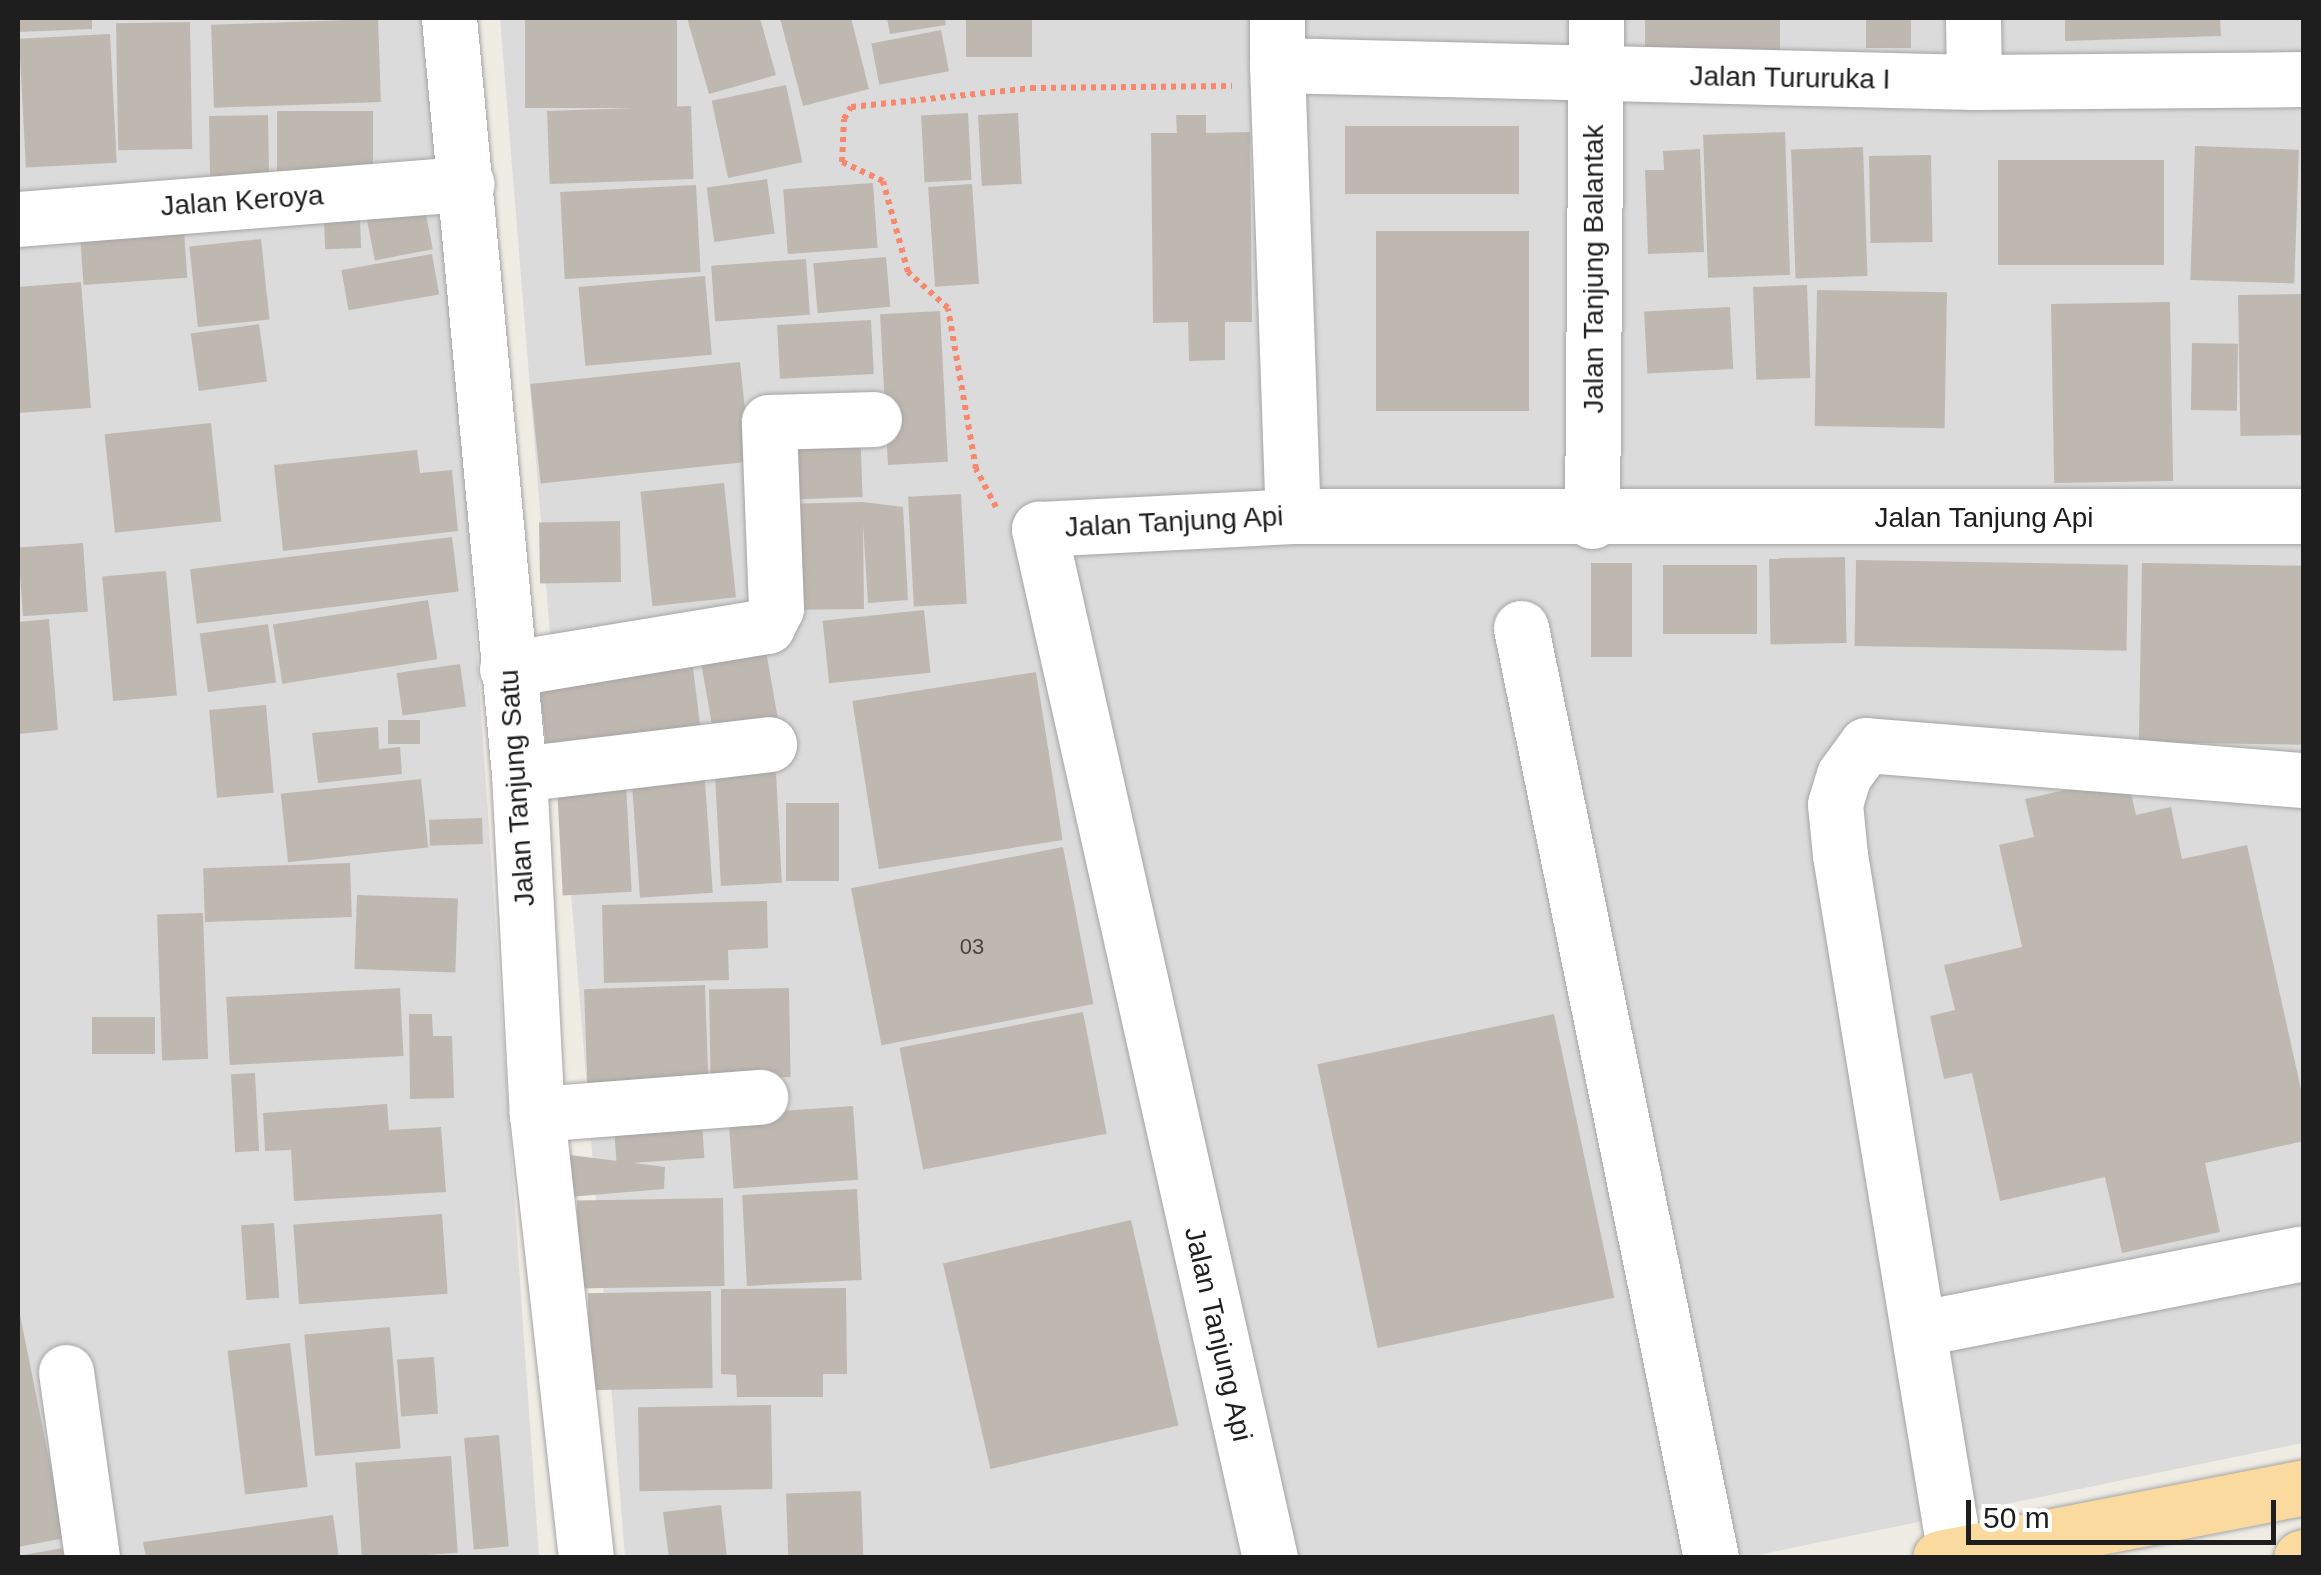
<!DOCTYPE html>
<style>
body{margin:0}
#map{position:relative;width:2321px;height:1575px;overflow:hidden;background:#efece4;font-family:Arial,sans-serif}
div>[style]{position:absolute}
.residential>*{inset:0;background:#dcdbdb}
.building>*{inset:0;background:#bfb8b0;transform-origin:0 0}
.path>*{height:6px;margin-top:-3px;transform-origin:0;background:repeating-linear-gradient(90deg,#f7876d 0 5px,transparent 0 10px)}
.roads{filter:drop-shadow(0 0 2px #a5a5a5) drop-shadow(0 0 2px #a5a5a5)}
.minor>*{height:55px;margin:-27.5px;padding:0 27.5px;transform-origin:27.5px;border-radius:27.5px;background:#fff}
.major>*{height:55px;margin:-27.5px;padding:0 27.5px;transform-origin:27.5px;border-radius:27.5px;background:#fada9e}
span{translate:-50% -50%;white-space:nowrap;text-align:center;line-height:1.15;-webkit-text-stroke:9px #fff;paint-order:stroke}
.number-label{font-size:22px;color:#464442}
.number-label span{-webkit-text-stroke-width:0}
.street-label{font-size:28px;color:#1e1e1e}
.frame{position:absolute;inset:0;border:20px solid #1e1e1e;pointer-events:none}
.scale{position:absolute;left:1966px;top:1500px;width:310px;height:45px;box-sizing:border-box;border:5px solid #1e1e1e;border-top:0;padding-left:12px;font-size:30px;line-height:35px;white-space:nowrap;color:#1e1e1e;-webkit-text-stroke:8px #fff;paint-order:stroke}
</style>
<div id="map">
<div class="residential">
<div style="clip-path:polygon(18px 18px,421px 18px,458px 377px,539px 1557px,18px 1557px)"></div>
<div style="clip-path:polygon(500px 18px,2303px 18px,2303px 1443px,1748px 1557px,625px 1557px)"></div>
</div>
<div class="building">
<div style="clip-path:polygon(18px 18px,92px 18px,92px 29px,18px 32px)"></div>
<div style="left:525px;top:18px;width:152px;height:90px"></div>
<div style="clip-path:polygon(687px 18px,760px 18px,776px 75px,709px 94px)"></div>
<div style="clip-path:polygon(780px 18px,851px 18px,869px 89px,803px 106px)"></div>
<div style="clip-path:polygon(887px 18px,945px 18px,946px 25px,890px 34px)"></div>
<div style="left:966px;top:18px;width:66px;height:39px"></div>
<div style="left:1645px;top:18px;width:135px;height:35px"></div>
<div style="left:1866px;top:18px;width:45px;height:30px"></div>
<div style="clip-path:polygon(2065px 18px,2220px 18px,2221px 36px,2065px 41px)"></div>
<div style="left:378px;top:19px;width:83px;height:167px;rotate:88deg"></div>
<div style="left:190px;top:22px;width:127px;height:74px;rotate:89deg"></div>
<div style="left:941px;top:30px;width:42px;height:71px;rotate:79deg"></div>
<div style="left:110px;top:34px;width:129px;height:91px;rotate:87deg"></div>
<div style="left:786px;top:85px;width:79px;height:76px;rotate:78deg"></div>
<div style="left:691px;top:106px;width:73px;height:144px;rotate:88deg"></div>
<div style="left:373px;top:111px;width:60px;height:96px;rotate:90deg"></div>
<div style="left:968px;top:113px;width:67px;height:47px;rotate:87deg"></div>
<div style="left:1018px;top:113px;width:71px;height:40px;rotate:87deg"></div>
<div style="left:268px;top:115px;width:62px;height:59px;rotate:89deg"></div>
<div style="clip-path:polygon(1176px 115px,1206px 115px,1206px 133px,1250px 132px,1252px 322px,1225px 322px,1225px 360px,1189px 361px,1188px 322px,1153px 323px,1151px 133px,1177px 133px)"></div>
<div style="left:1519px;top:126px;width:68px;height:174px;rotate:90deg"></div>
<div style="left:1785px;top:132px;width:143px;height:82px;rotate:88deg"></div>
<div style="left:2195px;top:146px;width:104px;height:134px;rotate:2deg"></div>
<div style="left:1863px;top:147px;width:129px;height:72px;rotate:88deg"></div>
<div style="clip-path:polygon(1700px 149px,1704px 252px,1648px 254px,1645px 170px,1664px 170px,1663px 151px)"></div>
<div style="left:1931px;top:155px;width:87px;height:62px;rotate:89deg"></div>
<div style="left:1998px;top:160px;width:166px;height:105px"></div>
<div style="left:767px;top:179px;width:55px;height:61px;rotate:82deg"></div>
<div style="left:873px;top:183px;width:65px;height:90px;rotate:86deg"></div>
<div style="left:972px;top:184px;width:100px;height:44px;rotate:86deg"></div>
<div style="left:696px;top:185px;width:87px;height:136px;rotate:87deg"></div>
<div style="left:424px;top:204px;width:46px;height:59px;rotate:79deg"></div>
<div style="left:183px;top:217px;width:61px;height:104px;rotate:86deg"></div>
<div style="left:360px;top:218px;width:30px;height:36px;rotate:88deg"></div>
<div style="left:1376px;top:231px;width:153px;height:180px"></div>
<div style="left:261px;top:239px;width:81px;height:72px;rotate:84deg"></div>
<div style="left:432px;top:254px;width:41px;height:92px;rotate:80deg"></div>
<div style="left:886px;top:257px;width:50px;height:73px;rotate:85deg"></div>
<div style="left:806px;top:259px;width:56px;height:95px;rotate:86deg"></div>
<div style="left:705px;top:276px;width:79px;height:127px;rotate:85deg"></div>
<div style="clip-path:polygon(81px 282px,91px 408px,18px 413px,18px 287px)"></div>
<div style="left:1807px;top:285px;width:93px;height:54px;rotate:88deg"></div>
<div style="left:1817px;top:290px;width:130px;height:136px;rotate:1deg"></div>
<div style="left:2302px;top:294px;width:141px;height:64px;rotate:89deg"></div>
<div style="left:2170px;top:302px;width:179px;height:119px;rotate:89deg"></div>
<div style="left:1730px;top:307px;width:62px;height:86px;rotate:87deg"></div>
<div style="left:940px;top:311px;width:151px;height:60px;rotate:87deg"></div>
<div style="left:871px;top:320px;width:54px;height:94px;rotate:87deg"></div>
<div style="left:259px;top:324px;width:58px;height:69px;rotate:82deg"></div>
<div style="left:2192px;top:343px;width:46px;height:67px;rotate:1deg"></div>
<div style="left:740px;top:362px;width:100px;height:211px;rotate:84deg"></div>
<div style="left:211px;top:423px;width:99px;height:107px;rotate:84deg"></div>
<div style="left:860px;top:424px;width:73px;height:81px;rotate:88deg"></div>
<div style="clip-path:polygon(417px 450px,420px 473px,452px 470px,458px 531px,283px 551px,274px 465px)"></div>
<div style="left:724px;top:483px;width:115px;height:84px;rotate:84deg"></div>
<div style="left:961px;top:494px;width:110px;height:53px;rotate:87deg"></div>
<div style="clip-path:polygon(863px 502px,903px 507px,908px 600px,868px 603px,863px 524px,864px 609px,783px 610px,781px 504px)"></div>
<div style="left:620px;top:521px;width:61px;height:81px;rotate:89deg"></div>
<div style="left:452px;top:537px;width:55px;height:264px;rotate:83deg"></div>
<div style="left:83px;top:543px;width:69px;height:65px;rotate:86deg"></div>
<div style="left:1845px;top:557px;width:86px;height:76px;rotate:89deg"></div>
<div style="left:1856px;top:560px;width:272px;height:86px;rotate:1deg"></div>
<div style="left:1591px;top:563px;width:41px;height:94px"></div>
<div style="left:2142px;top:563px;width:162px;height:179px;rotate:1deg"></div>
<div style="left:1663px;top:565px;width:94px;height:69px"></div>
<div style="left:166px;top:571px;width:125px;height:64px;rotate:85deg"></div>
<div style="left:428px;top:600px;width:60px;height:157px;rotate:81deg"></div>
<div style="left:924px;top:610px;width:63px;height:102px;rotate:84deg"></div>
<div style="clip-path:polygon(49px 619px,58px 730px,18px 734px,18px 622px)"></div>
<div style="left:268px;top:624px;width:59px;height:69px;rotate:82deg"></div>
<div style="left:763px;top:634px;width:96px;height:66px;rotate:80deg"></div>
<div style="left:691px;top:651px;width:83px;height:155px;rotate:83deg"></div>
<div style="left:460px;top:664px;width:43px;height:64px;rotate:82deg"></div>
<div style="left:1036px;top:672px;width:170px;height:186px;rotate:81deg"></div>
<div style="left:266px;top:705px;width:88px;height:57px;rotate:85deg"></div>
<div style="left:420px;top:720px;width:24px;height:32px;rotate:90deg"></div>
<div style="clip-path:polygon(378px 727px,379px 749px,400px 747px,402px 774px,318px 783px,312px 733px)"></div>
<div style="left:775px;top:753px;width:130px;height:61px;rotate:87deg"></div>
<div style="left:704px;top:767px;width:126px;height:73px;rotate:86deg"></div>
<div style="clip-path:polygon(2127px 776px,2136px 815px,2171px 807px,2182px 859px,2247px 845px,2304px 1103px,2304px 1141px,2205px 1163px,2220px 1232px,2122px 1253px,2105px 1177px,2000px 1201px,1972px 1073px,1944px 1079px,1930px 1016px,1955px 1010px,1944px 965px,2022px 947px,1999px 845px,2034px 837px,2025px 799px)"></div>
<div style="left:421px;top:779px;width:69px;height:141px;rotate:84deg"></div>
<div style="left:626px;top:784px;width:108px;height:69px;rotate:87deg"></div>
<div style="left:786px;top:803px;width:53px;height:78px"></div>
<div style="left:482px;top:818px;width:26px;height:53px;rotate:88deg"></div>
<div style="left:1063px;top:847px;width:160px;height:216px;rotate:79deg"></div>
<div style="left:350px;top:863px;width:54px;height:147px;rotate:88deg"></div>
<div style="left:357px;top:895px;width:101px;height:74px;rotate:2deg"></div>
<div style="clip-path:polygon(767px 901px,768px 948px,728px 950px,729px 980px,604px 983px,602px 905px)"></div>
<div style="left:203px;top:913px;width:146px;height:46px;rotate:88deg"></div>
<div style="left:705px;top:985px;width:94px;height:121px;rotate:88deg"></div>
<div style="left:400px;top:988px;width:68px;height:174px;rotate:87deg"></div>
<div style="left:789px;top:988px;width:89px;height:80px;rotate:89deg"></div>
<div style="left:1083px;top:1012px;width:124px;height:187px;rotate:79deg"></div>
<div style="clip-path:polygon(409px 1014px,432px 1014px,433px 1036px,452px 1036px,454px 1098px,410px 1099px)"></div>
<div style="left:1554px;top:1014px;width:290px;height:242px;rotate:78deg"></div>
<div style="left:92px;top:1017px;width:63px;height:37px"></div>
<div style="left:255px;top:1073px;width:78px;height:24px;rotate:87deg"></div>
<div style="clip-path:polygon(387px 1104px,389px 1130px,441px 1127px,446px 1192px,294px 1201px,291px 1150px,265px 1151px,263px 1113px)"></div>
<div style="left:853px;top:1106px;width:74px;height:125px;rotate:86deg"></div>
<div style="left:701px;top:1109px;width:49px;height:88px;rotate:86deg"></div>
<div style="clip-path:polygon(570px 1155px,665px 1167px,664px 1189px,569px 1197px)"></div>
<div style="left:857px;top:1189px;width:91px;height:115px;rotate:87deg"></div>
<div style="left:723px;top:1198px;width:88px;height:146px;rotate:89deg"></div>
<div style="left:442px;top:1214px;width:80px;height:149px;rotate:86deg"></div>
<div style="left:1131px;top:1220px;width:211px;height:193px;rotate:77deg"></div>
<div style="left:274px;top:1223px;width:75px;height:33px;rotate:86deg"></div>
<div style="clip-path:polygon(846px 1288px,847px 1374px,823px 1374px,823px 1397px,737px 1397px,736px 1375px,721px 1374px,721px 1289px)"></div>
<div style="left:711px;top:1291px;width:97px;height:123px;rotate:89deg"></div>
<div style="clip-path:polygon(18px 1305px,65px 1538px,18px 1547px)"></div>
<div style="left:390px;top:1327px;width:122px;height:86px;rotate:85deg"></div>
<div style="left:290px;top:1343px;width:145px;height:63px;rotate:83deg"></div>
<div style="left:434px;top:1357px;width:57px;height:37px;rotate:86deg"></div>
<div style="left:771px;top:1405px;width:84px;height:133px;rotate:89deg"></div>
<div style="left:499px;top:1435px;width:112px;height:35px;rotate:85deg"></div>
<div style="left:451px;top:1456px;width:97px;height:96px;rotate:86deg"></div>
<div style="left:861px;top:1491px;width:67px;height:75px;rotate:88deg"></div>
<div style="clip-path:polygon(721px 1505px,727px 1558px,669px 1558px,663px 1512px)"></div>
<div style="clip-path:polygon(333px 1515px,339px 1558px,146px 1558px,143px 1542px)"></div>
<div style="clip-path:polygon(63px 1548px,64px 1558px,18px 1558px,18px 1556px)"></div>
</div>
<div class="path">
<div style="left:996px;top:507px;width:43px;rotate:-117.8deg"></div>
<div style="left:976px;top:469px;width:163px;rotate:-99.9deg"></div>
<div style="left:948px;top:308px;width:54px;rotate:-138deg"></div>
<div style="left:908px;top:272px;width:94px;rotate:-105.4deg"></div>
<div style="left:883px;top:181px;width:45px;rotate:-155.1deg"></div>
<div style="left:842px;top:162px;width:43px;rotate:-87.3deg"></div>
<div style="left:844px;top:119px;width:14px;rotate:-60deg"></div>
<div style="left:851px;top:107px;width:181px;rotate:-6deg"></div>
<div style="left:1031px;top:88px;width:201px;rotate:-0.6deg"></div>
</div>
<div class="roads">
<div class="minor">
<div style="left:449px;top:18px;width:759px;rotate:84.71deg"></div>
<div style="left:519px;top:774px;width:340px;rotate:87deg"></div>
<div style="left:537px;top:1114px;width:447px;rotate:83.7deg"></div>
<div style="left:1277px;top:18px;width:47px;rotate:90deg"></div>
<div style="left:1277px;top:65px;width:697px;rotate:1.4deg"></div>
<div style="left:1974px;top:82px;width:330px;rotate:-0.5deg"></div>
<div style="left:1973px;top:18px;width:64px;rotate:89.1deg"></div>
<div style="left:1277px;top:65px;width:451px;rotate:88deg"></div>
<div style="left:18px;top:219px;width:450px;rotate:-4.5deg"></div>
<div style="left:1592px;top:521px;width:503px;rotate:-89.54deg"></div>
<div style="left:1521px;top:628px;width:949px;rotate:78.45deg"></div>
<div style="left:507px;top:669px;width:264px;rotate:-9.4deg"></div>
<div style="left:767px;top:626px;width:20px;rotate:-63deg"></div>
<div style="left:776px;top:608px;width:186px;rotate:-92.2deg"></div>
<div style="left:769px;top:422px;width:105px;rotate:-1.6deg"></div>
<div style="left:519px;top:774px;width:252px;rotate:-6.8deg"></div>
<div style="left:537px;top:1114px;width:224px;rotate:-4.4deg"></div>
<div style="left:1922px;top:1328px;width:385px;rotate:-11.1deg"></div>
<div style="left:66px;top:1372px;width:188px;rotate:82deg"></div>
<div style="left:1955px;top:1555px;width:709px;rotate:-99.33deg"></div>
<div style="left:1840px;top:855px;width:51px;rotate:-95.6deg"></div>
<div style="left:1835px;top:804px;width:30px;rotate:-73deg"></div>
<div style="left:1844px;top:775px;width:37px;rotate:-54deg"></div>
<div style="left:1866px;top:745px;width:439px;rotate:4.6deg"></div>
<div style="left:1270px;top:1558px;width:1055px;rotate:-102.65deg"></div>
<div style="left:1039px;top:529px;width:254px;rotate:-2.9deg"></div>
<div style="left:1293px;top:516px;width:1011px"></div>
</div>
<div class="major">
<div style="left:1940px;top:1558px;width:371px;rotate:-11deg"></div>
<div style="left:2301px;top:1558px;width:3px;rotate:-18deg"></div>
</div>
</div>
<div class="number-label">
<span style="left:972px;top:947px">03</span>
</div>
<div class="street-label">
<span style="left:1790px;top:78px;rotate:1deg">Jalan Tururuka I</span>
<span style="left:242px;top:201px;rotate:-4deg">Jalan Keroya</span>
<span style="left:1594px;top:269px;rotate:-90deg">Jalan Tanjung Balantak</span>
<span style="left:1984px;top:518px">Jalan Tanjung Api</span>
<span style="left:1174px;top:522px;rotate:-3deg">Jalan Tanjung Api</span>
<span style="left:517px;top:788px;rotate:-94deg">Jalan Tanjung Satu</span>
<span style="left:1218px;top:1334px;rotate:77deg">Jalan Tanjung Api</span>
</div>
<div class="frame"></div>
<div class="scale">50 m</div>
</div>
